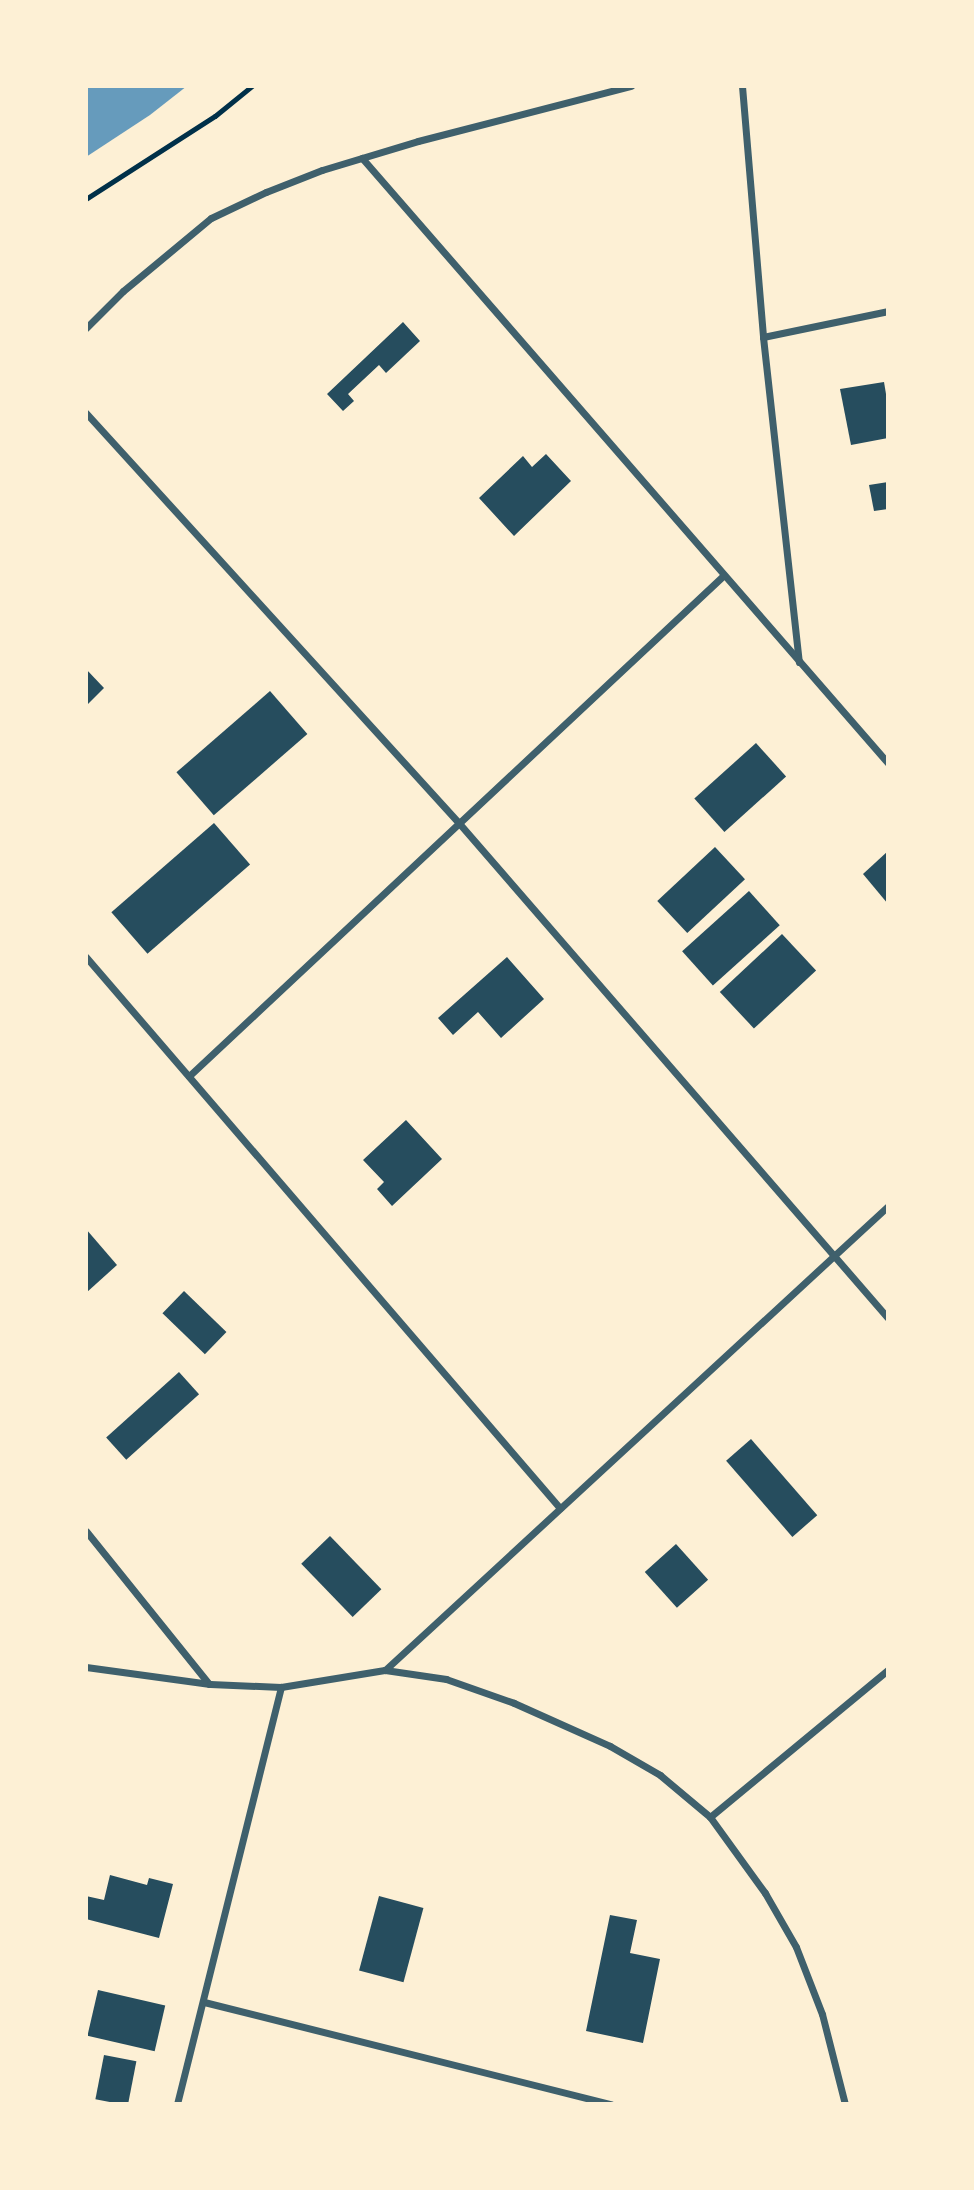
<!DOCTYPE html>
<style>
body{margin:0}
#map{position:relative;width:974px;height:2190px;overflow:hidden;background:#fdf0d5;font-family:"Fira Sans",sans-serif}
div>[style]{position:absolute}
.water>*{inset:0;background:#669bbc}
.building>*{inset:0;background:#264d5e;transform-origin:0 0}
.path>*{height:4.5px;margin:-2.25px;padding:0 2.25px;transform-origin:2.25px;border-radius:2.25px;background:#003049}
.minor>*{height:7px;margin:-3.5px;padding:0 3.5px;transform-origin:3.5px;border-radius:3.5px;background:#3f606c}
span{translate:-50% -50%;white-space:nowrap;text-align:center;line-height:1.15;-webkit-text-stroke:7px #fdf0d5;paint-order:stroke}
.frame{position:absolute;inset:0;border:88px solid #fdf0d5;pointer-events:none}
</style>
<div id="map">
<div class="water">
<div style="clip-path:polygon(86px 86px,187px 86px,150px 115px,86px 157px)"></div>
</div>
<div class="building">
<div style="clip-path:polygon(403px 322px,420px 341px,386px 373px,379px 365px,348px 394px,354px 401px,343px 411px,327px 394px)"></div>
<div style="clip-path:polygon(884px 382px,888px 406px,888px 438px,851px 445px,840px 389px)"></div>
<div style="clip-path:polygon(546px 454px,571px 481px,514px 536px,479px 498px,523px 456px,532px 467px)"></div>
<div style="clip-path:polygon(888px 482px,888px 509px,874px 511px,869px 485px)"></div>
<div style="clip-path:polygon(86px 669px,104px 688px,86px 706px)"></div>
<div style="left:270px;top:691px;width:57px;height:124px;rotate:49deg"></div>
<div style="left:756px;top:743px;width:45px;height:83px;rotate:48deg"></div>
<div style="left:214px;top:823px;width:55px;height:136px;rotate:49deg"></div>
<div style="left:715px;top:847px;width:44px;height:79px;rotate:47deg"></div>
<div style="clip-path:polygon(888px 851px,888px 904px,863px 874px)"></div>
<div style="left:749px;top:891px;width:46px;height:90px;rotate:48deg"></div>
<div style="left:782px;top:934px;width:50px;height:85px;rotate:47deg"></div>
<div style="clip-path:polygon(507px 957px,544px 999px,501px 1038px,478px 1012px,453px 1035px,438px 1018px)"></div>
<div style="clip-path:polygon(406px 1120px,442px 1159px,392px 1206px,377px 1189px,384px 1182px,363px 1160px)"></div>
<div style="clip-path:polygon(86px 1229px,117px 1265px,86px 1293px)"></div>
<div style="left:184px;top:1291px;width:59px;height:31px;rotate:44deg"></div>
<div style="left:179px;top:1372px;width:30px;height:98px;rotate:48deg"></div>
<div style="left:751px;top:1439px;width:101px;height:33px;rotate:49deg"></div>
<div style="left:330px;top:1536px;width:74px;height:40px;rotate:46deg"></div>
<div style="left:676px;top:1544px;width:48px;height:42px;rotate:48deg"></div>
<div style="clip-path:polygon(110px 1875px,147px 1885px,149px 1878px,173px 1884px,159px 1938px,86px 1919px,86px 1896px,104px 1900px)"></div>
<div style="left:379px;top:1896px;width:46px;height:77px;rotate:15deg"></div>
<div style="clip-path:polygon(610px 1915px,637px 1920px,630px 1953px,660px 1959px,643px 2043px,586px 2031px)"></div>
<div style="left:98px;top:1990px;width:69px;height:47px;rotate:13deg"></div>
<div style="left:104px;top:2055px;width:33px;height:45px;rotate:11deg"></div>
</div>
<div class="path">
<div style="left:86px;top:199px;width:153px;rotate:-32.8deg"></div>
<div style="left:215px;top:116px;width:48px;rotate:-39deg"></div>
</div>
<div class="minor">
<div style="left:742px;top:86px;width:252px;rotate:85.2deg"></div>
<div style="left:763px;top:337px;width:327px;rotate:83.7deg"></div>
<div style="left:362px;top:158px;width:802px;rotate:49deg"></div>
<div style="left:86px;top:328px;width:52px;rotate:-45deg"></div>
<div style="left:123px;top:291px;width:114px;rotate:-39.7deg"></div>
<div style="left:211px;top:218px;width:61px;rotate:-25.3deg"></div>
<div style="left:266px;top:192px;width:60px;rotate:-21.4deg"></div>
<div style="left:322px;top:170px;width:100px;rotate:-16.8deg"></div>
<div style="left:418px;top:141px;width:220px;rotate:-14.5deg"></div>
<div style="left:763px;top:337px;width:128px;rotate:-11.7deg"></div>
<div style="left:86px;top:413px;width:553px;rotate:47.71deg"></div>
<div style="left:458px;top:822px;width:656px;rotate:49.08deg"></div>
<div style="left:86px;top:957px;width:727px;rotate:49.3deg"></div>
<div style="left:189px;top:1076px;width:732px;rotate:-43.12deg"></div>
<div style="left:86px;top:1531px;width:196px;rotate:51.2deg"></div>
<div style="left:86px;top:1667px;width:125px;rotate:7.8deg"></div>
<div style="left:210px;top:1684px;width:71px;rotate:2.4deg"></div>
<div style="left:281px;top:1687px;width:105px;rotate:-9.3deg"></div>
<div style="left:385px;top:1670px;width:62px;rotate:8.4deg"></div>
<div style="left:446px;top:1679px;width:72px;rotate:19.4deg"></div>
<div style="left:514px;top:1703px;width:105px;rotate:24.1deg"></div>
<div style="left:610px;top:1746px;width:58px;rotate:30.1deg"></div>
<div style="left:660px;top:1775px;width:65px;rotate:40deg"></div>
<div style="left:710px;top:1817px;width:94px;rotate:54.1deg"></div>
<div style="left:765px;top:1893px;width:62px;rotate:60.1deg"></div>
<div style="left:796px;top:1947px;width:72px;rotate:68.8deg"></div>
<div style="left:822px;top:2014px;width:93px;rotate:75.7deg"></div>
<div style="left:385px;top:1670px;width:684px;rotate:-42.69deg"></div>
<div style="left:710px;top:1817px;width:231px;rotate:-39.6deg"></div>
<div style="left:204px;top:2002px;width:420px;rotate:14.1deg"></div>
<div style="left:177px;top:2104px;width:430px;rotate:-76deg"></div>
</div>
<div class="frame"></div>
</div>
